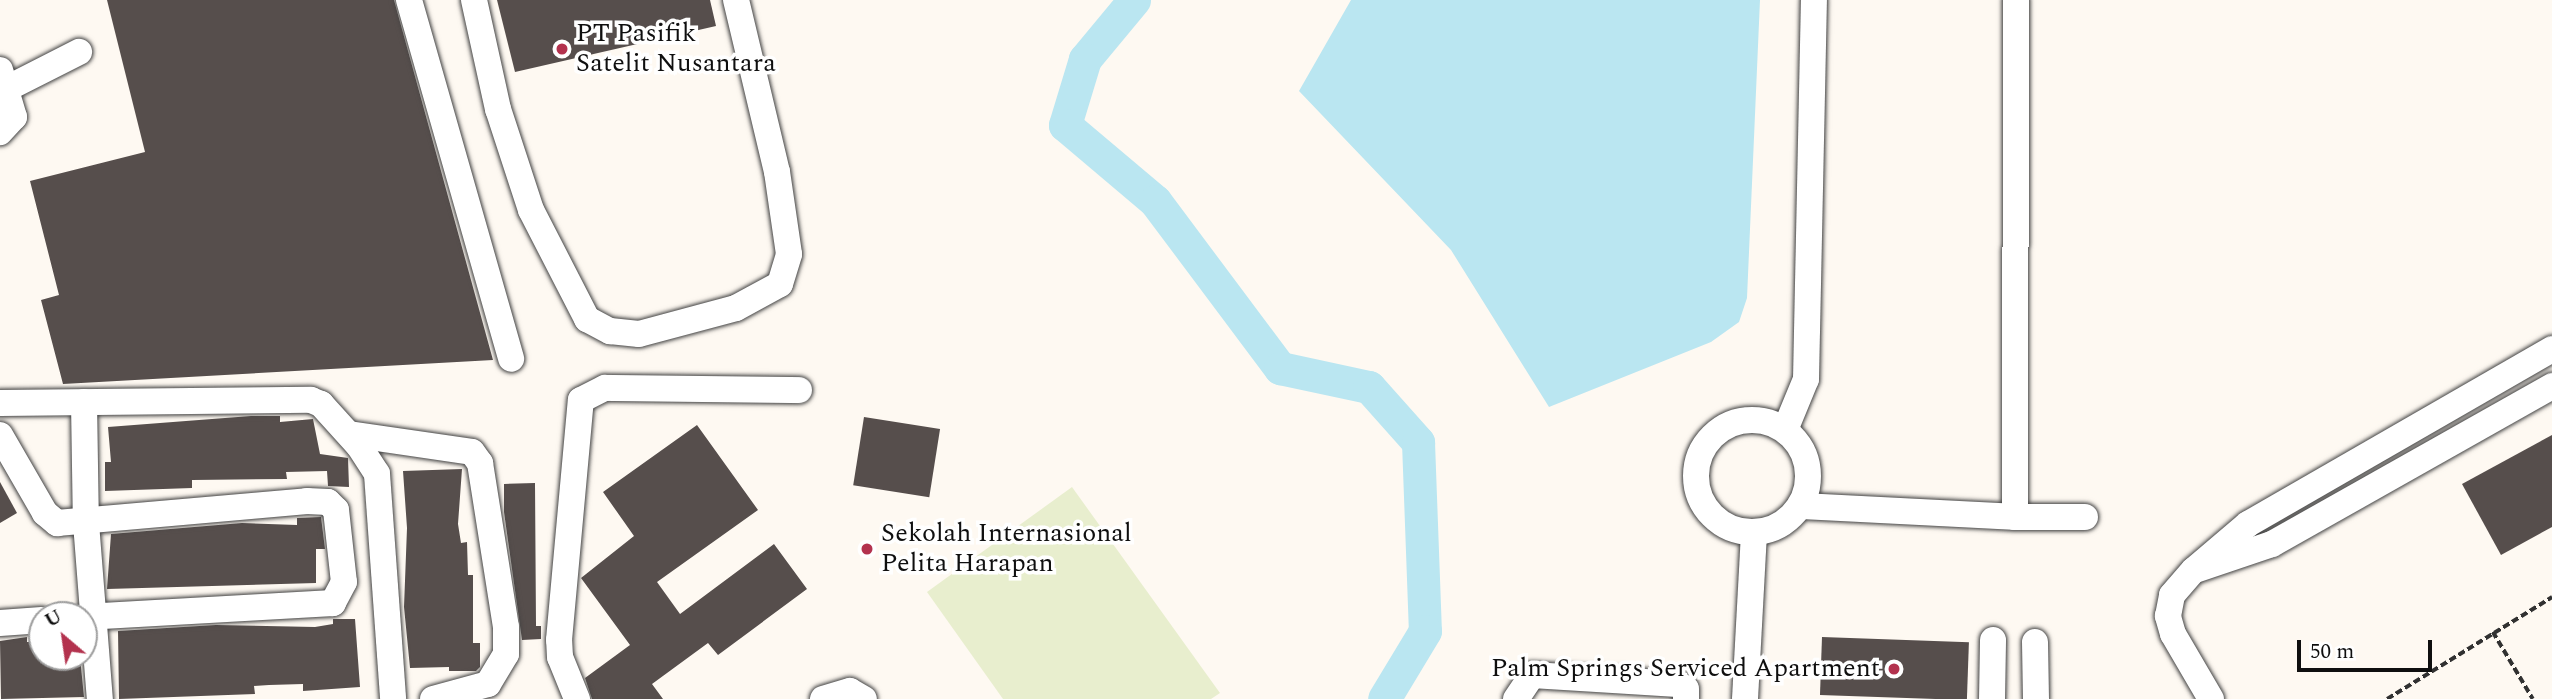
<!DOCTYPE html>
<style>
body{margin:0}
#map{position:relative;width:2552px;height:699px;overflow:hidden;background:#fef9f2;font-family:Spectral,serif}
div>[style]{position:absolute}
.pitch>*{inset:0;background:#e8eece}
.water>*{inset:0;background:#bae6f1}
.river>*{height:33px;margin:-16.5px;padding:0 16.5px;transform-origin:16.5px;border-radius:16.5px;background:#bae6f1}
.building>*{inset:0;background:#564e4c;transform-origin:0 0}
.path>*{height:3.5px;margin-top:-1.75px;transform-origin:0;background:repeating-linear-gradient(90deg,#313131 0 7px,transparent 0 10.5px)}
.roads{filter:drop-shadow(0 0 2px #424242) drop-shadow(0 0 2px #424242)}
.minor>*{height:26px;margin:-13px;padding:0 13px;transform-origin:13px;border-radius:13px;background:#fff}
.minor>.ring{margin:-13px;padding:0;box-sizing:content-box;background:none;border:26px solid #fff;border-radius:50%}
.dots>*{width:19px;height:19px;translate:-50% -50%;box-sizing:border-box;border:4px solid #fff;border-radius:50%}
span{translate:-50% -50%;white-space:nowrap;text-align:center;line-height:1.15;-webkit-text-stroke:7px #fff;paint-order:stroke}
.poi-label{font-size:26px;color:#0f0f0f}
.left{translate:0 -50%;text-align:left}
.right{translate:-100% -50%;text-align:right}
.north{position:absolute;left:28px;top:601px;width:70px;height:70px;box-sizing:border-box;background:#fff;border:2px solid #9f9f9f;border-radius:50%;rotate:331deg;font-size:19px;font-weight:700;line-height:28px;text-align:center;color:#0f0f0f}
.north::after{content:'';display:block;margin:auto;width:24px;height:32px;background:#b3324e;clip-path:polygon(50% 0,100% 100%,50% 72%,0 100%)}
.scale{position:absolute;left:2297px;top:640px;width:135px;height:32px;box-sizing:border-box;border:4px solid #0f0f0f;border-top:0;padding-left:9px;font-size:21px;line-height:24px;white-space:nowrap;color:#0f0f0f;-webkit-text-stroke:5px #fff;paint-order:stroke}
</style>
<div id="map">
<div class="pitch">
<div style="clip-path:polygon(1072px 487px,1220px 693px,1211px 699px,1003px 699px,927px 592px)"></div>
</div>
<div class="water">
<div style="clip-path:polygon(1351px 0,1760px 0,1747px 298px,1739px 322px,1711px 342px,1549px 407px,1451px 250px,1299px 91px)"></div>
</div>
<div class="river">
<div style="left:1134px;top:0;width:77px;rotate:129.7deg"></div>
<div style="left:1085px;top:59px;width:69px;rotate:106.9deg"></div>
<div style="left:1065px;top:125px;width:118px;rotate:40.2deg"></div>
<div style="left:1155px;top:201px;width:209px;rotate:53.2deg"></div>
<div style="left:1280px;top:368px;width:91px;rotate:12.1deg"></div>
<div style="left:1369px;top:387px;width:74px;rotate:48.3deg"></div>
<div style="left:1418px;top:442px;width:189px;rotate:87.9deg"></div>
<div style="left:1425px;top:631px;width:79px;rotate:121.1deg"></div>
</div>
<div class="building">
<div style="clip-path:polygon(107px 0,394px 0,493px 360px,63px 384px,41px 300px,59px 295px,30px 181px,145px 152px)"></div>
<div style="clip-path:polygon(497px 0,710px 0,716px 26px,515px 72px)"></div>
<div style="clip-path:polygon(251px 416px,280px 416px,280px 422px,313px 419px,320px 454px,348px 458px,349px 487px,328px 486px,327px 471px,286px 472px,287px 479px,192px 480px,192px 488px,105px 491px,105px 462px,111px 462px,108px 427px)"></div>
<div style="left:864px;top:417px;width:77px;height:69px;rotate:9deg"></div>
<div style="clip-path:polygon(697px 425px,758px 510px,657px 582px,680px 614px,774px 544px,807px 589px,718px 655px,708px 643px,652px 684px,663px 699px,592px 699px,585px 678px,630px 645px,581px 578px,634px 536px,603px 492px)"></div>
<div style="clip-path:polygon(2552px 435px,2552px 527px,2501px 555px,2462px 484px)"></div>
<div style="clip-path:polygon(462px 469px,458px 524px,461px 543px,467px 542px,468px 575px,473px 575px,473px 643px,480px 643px,480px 667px,476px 671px,449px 671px,449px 667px,410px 668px,404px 607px,407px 528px,403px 471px)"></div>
<div style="clip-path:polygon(0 482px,17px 513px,0 523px)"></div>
<div style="clip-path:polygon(535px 483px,536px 626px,541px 626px,541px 639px,522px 640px,504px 512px,504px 484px)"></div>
<div style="clip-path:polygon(321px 517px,325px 549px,316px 549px,316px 583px,107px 589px,111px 534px,242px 523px,297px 525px,297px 518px)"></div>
<div style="clip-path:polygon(333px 619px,355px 619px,360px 687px,303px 691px,303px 684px,269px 685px,254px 686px,255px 694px,119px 699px,118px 631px,216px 625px,315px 627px,333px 624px)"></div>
<div style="clip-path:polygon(27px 637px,27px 642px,41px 641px,42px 657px,80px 657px,84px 697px,1px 699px,0 641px)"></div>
<div style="left:1822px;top:637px;width:147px;height:58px;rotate:2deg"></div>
</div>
<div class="path">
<div style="left:2493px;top:632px;width:78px;rotate:59.2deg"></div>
<div style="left:2387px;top:699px;width:194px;rotate:-31.7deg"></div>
</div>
<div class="roads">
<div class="minor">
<div style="left:409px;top:0;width:373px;rotate:74.1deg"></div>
<div style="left:474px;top:0;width:112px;rotate:77.6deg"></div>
<div style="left:498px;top:109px;width:106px;rotate:71.9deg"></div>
<div style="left:531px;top:210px;width:123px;rotate:62.8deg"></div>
<div style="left:587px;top:319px;width:26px;rotate:28deg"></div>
<div style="left:610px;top:331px;width:29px;rotate:6deg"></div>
<div style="left:639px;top:334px;width:100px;rotate:-15deg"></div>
<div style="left:736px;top:308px;width:50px;rotate:-28.6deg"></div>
<div style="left:780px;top:284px;width:31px;rotate:-73deg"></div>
<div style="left:789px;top:254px;width:83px;rotate:-98.3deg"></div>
<div style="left:777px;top:172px;width:177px;rotate:-103.4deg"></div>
<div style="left:0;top:70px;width:49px;rotate:73.4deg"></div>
<div style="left:14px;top:117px;width:21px;rotate:133deg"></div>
<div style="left:6px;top:89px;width:82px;rotate:-26.9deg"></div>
<div style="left:84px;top:402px;width:121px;rotate:89.1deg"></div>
<div style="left:86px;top:523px;width:177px;rotate:85.5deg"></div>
<div style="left:0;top:403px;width:311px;rotate:-0.6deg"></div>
<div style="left:311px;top:400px;width:11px;rotate:22deg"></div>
<div style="left:321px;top:404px;width:57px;rotate:47.9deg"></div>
<div style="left:359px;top:446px;width:33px;rotate:57deg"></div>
<div style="left:377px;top:474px;width:226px;rotate:85.9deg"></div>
<div class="ring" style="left:1696px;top:420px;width:86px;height:86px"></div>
<div style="left:1785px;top:430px;width:55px;rotate:-67.6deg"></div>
<div style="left:1806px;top:379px;width:379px;rotate:-88.8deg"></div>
<div style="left:349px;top:434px;width:124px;rotate:8.3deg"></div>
<div style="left:472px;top:452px;width:14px;rotate:54deg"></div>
<div style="left:480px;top:463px;width:166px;rotate:81deg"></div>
<div style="left:506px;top:627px;width:27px;rotate:90deg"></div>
<div style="left:506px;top:654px;width:35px;rotate:121deg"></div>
<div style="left:488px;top:684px;width:57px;rotate:164.7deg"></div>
<div style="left:0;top:435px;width:90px;rotate:60deg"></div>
<div style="left:45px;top:513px;width:16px;rotate:40deg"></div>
<div style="left:57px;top:523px;width:251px;rotate:-5deg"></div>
<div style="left:307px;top:501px;width:21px;rotate:3deg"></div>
<div style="left:328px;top:502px;width:11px;rotate:45deg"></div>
<div style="left:336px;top:510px;width:72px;rotate:83.7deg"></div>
<div style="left:344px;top:582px;width:24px;rotate:118deg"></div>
<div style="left:333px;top:603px;width:249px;rotate:176.8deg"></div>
<div style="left:1800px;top:506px;width:215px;rotate:2.9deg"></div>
<div style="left:2015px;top:517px;width:517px;rotate:-89.89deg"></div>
<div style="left:2015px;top:517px;width:70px"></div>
<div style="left:2195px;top:570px;width:81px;rotate:-18.7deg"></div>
<div style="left:2272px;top:544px;width:322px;rotate:-29.4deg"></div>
<div style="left:0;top:623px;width:42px;rotate:-4.1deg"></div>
<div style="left:2035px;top:642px;width:57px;rotate:89deg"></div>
<div style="left:577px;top:699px;width:45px;rotate:-112deg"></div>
<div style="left:560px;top:657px;width:17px;rotate:-93deg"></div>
<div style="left:559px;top:640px;width:241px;rotate:-84.8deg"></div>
<div style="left:581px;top:400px;width:27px;rotate:-27deg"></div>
<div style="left:605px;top:388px;width:194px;rotate:0.6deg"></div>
<div style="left:823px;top:699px;width:28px;rotate:-17deg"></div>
<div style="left:850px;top:691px;width:16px;rotate:30deg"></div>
<div style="left:1516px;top:699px;width:29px;rotate:-56deg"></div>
<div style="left:1532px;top:675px;width:146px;rotate:3.5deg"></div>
<div style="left:1678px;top:684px;width:9px;rotate:32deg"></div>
<div style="left:1686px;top:689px;width:10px;rotate:90deg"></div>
<div style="left:1745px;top:699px;width:166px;rotate:-86.9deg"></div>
<div style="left:1992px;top:699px;width:59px;rotate:-89deg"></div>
<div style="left:2211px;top:699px;width:75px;rotate:-120.3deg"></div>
<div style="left:2173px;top:634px;width:19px;rotate:-106deg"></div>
<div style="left:2168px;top:616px;width:21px;rotate:-79deg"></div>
<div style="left:2172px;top:595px;width:33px;rotate:-49deg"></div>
<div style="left:2194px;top:570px;width:71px;rotate:-40.4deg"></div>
<div style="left:2248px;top:524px;width:351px;rotate:-29.9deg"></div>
</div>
</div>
<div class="dots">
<div style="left:562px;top:49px;background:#b3324e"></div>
<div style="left:867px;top:549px;background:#b3324e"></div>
<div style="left:1894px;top:669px;background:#b3324e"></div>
</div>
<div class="poi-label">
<span class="left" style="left:576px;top:49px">PT Pasifik<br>Satelit Nusantara</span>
<span class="left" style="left:881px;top:549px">Sekolah Internasional<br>Pelita Harapan</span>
<span class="right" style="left:1880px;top:669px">Palm Springs Serviced Apartment</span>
</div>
<div class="north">U</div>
<div class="scale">50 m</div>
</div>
